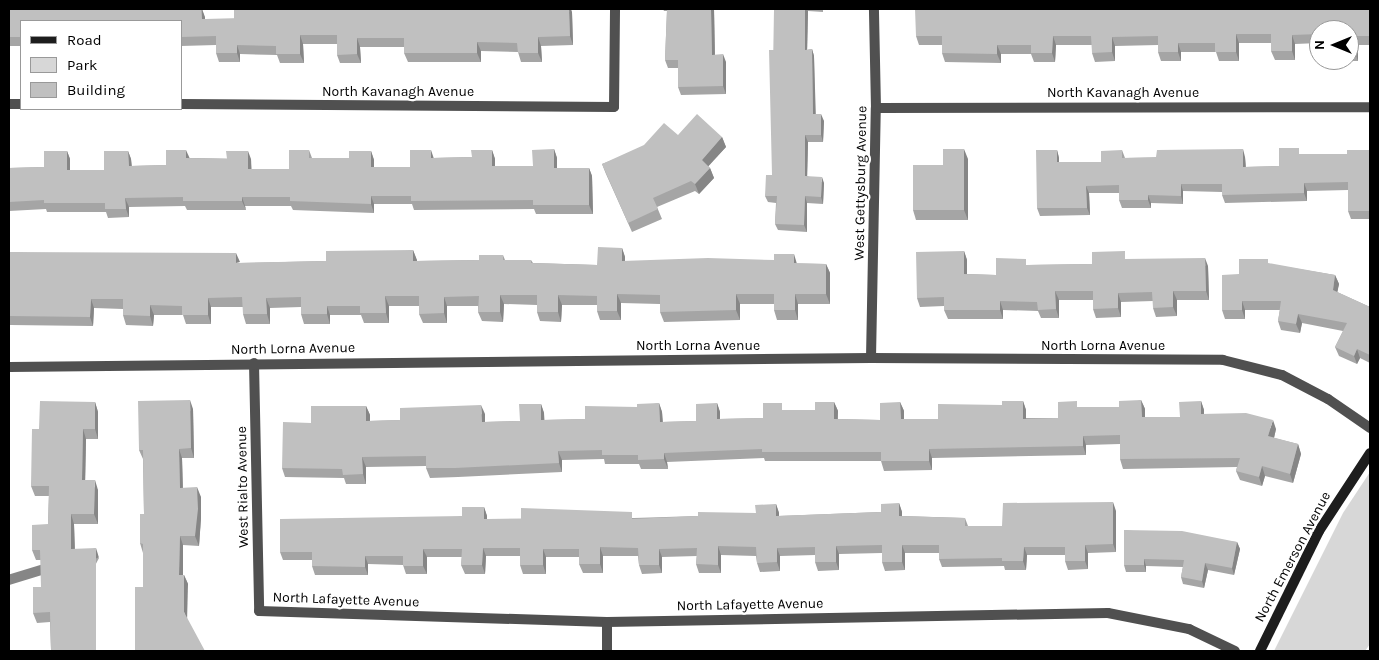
<!DOCTYPE html>
<style>
body{margin:0}
#map{position:relative;width:1379px;height:660px;overflow:hidden;background:#fff;font-family:Karla,sans-serif}
div>[style]{position:absolute}
.green>*{inset:0;background:#d7d7d7}
.street>*{height:10px;margin:-5px;padding:0 5px;transform-origin:5px;border-radius:5px;background:#505050}
.secondary>*{height:10px;margin:-5px;padding:0 5px;transform-origin:5px;border-radius:5px;background:#1d1d1d}
.wall>*{inset:0;background:#a5a5a5}
.shaded-wall>*{inset:0;background:#868686;transform-origin:0 0}
.building>*{inset:0;background:#c0c0c0}
span{translate:-50% -50%;white-space:nowrap;text-align:center;line-height:1.15;-webkit-text-stroke:4.5px #fff;paint-order:stroke}
.street-label{font-size:14px;color:#000}
.frame{position:absolute;inset:0;border:10px solid #000;pointer-events:none}
.legend{position:absolute;left:20px;top:20px;width:162px;height:90px;box-sizing:border-box;background:#fff;border:1px solid #999;margin:0;padding:6px 9px;list-style:none;font-size:15px;color:#000}
.legend li{display:flex;align-items:center;gap:10px;height:25px}
.legend b{width:25px;border:1px solid #999}
.north{position:absolute;left:1309px;top:20px;width:50px;height:50px;box-sizing:border-box;background:#fff;border:1px solid #999;border-radius:50%;rotate:270deg;font-size:14px;font-weight:700;line-height:20px;text-align:center;color:#000}
.north::after{content:'';display:block;margin:auto;width:18px;height:22px;background:#000;clip-path:polygon(50% 0,100% 100%,50% 72%,0 100%)}
</style>
<div id="map">
<div class="green">
<div style="clip-path:polygon(1370px 472px,1370px 644px,1365px 651px,1274px 651px,1343px 513px)"></div>
</div>
<div class="street">
<div style="left:9px;top:104px;width:12px"></div>
<div style="left:181px;top:104px;width:433px;rotate:0.4deg"></div>
<div style="left:614px;top:107px;width:98px;rotate:-89.4deg"></div>
<div style="left:876px;top:108px;width:494px;rotate:-0.1deg"></div>
<div style="left:871px;top:358px;width:250px;rotate:-88.9deg"></div>
<div style="left:876px;top:108px;width:99px;rotate:-91.2deg"></div>
<div style="left:254px;top:363px;width:248px;rotate:88.8deg"></div>
<div style="left:259px;top:611px;width:348px;rotate:1.8deg"></div>
<div style="left:607px;top:622px;width:501px;rotate:-1.03deg"></div>
<div style="left:1108px;top:613px;width:83px;rotate:11.2deg"></div>
<div style="left:1189px;top:629px;width:51px;rotate:25.6deg"></div>
<div style="left:9px;top:367px;width:862px;rotate:-0.6deg"></div>
<div style="left:871px;top:358px;width:352px;rotate:0.3deg"></div>
<div style="left:1223px;top:360px;width:61px;rotate:14.3deg"></div>
<div style="left:1282px;top:375px;width:52px;rotate:27.6deg"></div>
<div style="left:1328px;top:399px;width:51px;rotate:34.6deg"></div>
<div style="left:607px;top:622px;width:29px;rotate:90deg"></div>
</div>
<div class="secondary">
<div style="left:1260px;top:651px;width:134px;rotate:-63.8deg"></div>
<div style="left:1319px;top:531px;width:93px;rotate:-56.8deg"></div>
</div>
<div class="wall">
<div style="clip-path:polygon(9px 9px,202px 9px,205px 19px,572px 12px,573px 45px,541px 46px,542px 62px,521px 62px,518px 52px,481px 51px,481px 62px,408px 62px,404px 53px,404px 47px,360px 47px,361px 63px,340px 63px,337px 55px,337px 44px,303px 44px,304px 63px,280px 63px,277px 55px,240px 54px,240px 62px,219px 62px,216px 53px,216px 45px,181px 46px,181px 21px,21px 21px,21px 46px,9px 46px)"></div>
<div style="clip-path:polygon(663px 9px,714px 9px,715px 55px,726px 62px,726px 94px,681px 95px,678px 87px,678px 68px,668px 68px,665px 60px,667px 11px,664px 11px)"></div>
<div style="clip-path:polygon(774px 9px,823px 9px,823px 12px,808px 11px,807px 50px,812px 49px,814px 56px,815px 114px,824px 121px,823px 142px,808px 142px,807px 176px,824px 183px,823px 204px,807px 203px,807px 232px,778px 230px,775px 224px,776px 203px,768px 202px,765px 196px,772px 175px)"></div>
<div style="clip-path:polygon(1370px 9px,1370px 45px,1358px 45px,1358px 61px,1337px 61px,1337px 60px,1349px 60px,1349px 30px,1319px 30px,1319px 43px,1295px 44px,1295px 60px,1275px 60px,1271px 51px,1271px 43px,1239px 43px,1239px 61px,1219px 61px,1216px 52px,1181px 52px,1181px 61px,1161px 61px,1158px 52px,1158px 45px,1115px 46px,1115px 61px,1095px 62px,1092px 53px,1092px 45px,1056px 45px,1055px 62px,1034px 62px,1031px 54px,1001px 54px,1001px 63px,945px 62px,942px 53px,942px 45px,919px 45px,916px 36px,1056px 10px)"></div>
<div style="clip-path:polygon(678px 135px,722px 137px,726px 147px,708px 166px,710px 168px,714px 178px,699px 194px,695px 191px,657px 207px,662px 219px,632px 232px,606px 174px,602px 164px)"></div>
<div style="clip-path:polygon(554px 149px,557px 158px,557px 168px,589px 168px,592px 176px,593px 214px,536px 214px,534px 209px,414px 210px,412px 204px,374px 204px,374px 213px,293px 210px,291px 206px,245px 206px,246px 210px,187px 210px,185px 206px,129px 207px,129px 217px,108px 218px,106px 212px,47px 212px,46px 209px,9px 211px,9px 168px,44px 167px,67px 151px,70px 159px,70px 170px,104px 170px,128px 151px,131px 159px,132px 166px,166px 165px,189px 158px,251px 159px,251px 169px,289px 169px,309px 150px,312px 158px,349px 158px,371px 151px,374px 160px,374px 167px,410px 167px,434px 158px,472px 157px,492px 150px,495px 159px,495px 166px,533px 166px)"></div>
<div style="clip-path:polygon(1057px 150px,1059px 158px,1059px 162px,1101px 162px,1122px 150px,1125px 158px,1245px 157px,1246px 167px,1279px 166px,1301px 154px,1370px 154px,1370px 219px,1351px 219px,1348px 211px,1348px 190px,1307px 191px,1307px 201px,1225px 203px,1222px 195px,1222px 192px,1183px 191px,1183px 204px,1151px 203px,1151px 208px,1122px 208px,1119px 200px,1119px 193px,1089px 193px,1090px 215px,1040px 216px,1037px 208px)"></div>
<div style="clip-path:polygon(968px 159px,968px 220px,916px 220px,913px 210px)"></div>
<div style="clip-path:polygon(622px 248px,625px 257px,625px 261px,826px 264px,830px 273px,830px 304px,798px 304px,798px 320px,777px 320px,774px 310px,774px 304px,740px 304px,740px 320px,664px 322px,660px 312px,660px 304px,621px 303px,621px 320px,600px 320px,597px 311px,597px 305px,562px 305px,561px 322px,540px 321px,537px 312px,537px 305px,504px 304px,503px 322px,482px 321px,478px 312px,478px 306px,447px 306px,447px 323px,423px 323px,419px 314px,419px 306px,389px 306px,389px 323px,364px 323px,361px 315px,330px 315px,330px 324px,304px 324px,301px 314px,301px 307px,270px 308px,270px 324px,246px 324px,243px 314px,243px 307px,211px 307px,211px 324px,186px 324px,183px 315px,154px 315px,153px 326px,126px 325px,123px 315px,123px 309px,94px 308px,93px 326px,10px 325px,9px 321px,9px 252px,240px 263px,326px 261px,413px 250px,417px 261px,479px 260px,503px 255px,505px 260px,531px 260px,533px 263px,597px 265px)"></div>
<div style="clip-path:polygon(964px 251px,967px 260px,967px 274px,996px 275px,1028px 265px,1092px 264px,1128px 259px,1208px 266px,1209px 300px,1177px 300px,1177px 316px,1156px 317px,1153px 308px,1153px 301px,1121px 302px,1121px 317px,1096px 318px,1093px 309px,1093px 300px,1059px 300px,1059px 318px,1041px 318px,1038px 311px,1003px 310px,1003px 319px,948px 319px,944px 310px,944px 306px,920px 307px,917px 298px)"></div>
<div style="clip-path:polygon(1269px 264px,1335px 275px,1339px 284px,1337px 292px,1370px 307px,1370px 363px,1360px 358px,1357px 364px,1339px 356px,1335px 347px,1343px 331px,1302px 323px,1300px 333px,1281px 330px,1278px 321px,1280px 310px,1245px 310px,1245px 319px,1225px 319px,1222px 310px,1239px 274px)"></div>
<div style="clip-path:polygon(1141px 400px,1145px 409px,1145px 417px,1180px 417px,1201px 401px,1204px 410px,1204px 414px,1276px 429px,1274px 438px,1298px 444px,1301px 454px,1293px 483px,1265px 476px,1262px 486px,1240px 480px,1236px 471px,1237px 467px,1123px 469px,1120px 459px,1120px 444px,1086px 445px,1086px 455px,932px 458px,932px 470px,884px 471px,881px 461px,765px 461px,764px 458px,667px 462px,668px 469px,641px 469px,639px 464px,605px 464px,604px 459px,562px 460px,562px 472px,458px 477px,430px 478px,426px 468px,426px 466px,366px 467px,366px 484px,346px 484px,344px 478px,285px 477px,282px 468px,311px 423px,366px 406px,370px 415px,370px 421px,400px 420px,485px 414px,485px 422px,520px 421px,541px 404px,544px 413px,544px 420px,585px 419px,637px 407px,659px 403px,662px 412px,663px 422px,696px 421px,717px 403px,720px 412px,720px 419px,763px 418px,785px 410px,815px 410px,834px 402px,838px 411px,838px 419px,880px 420px,900px 402px,904px 411px,904px 419px,938px 419px,1023px 401px,1026px 410px,1026px 418px,1058px 418px,1079px 407px,1119px 407px)"></div>
<div style="clip-path:polygon(95px 402px,98px 412px,98px 439px,86px 439px,85px 480px,98px 490px,98px 524px,74px 524px,75px 549px,99px 558px,51px 650px,50px 622px,37px 623px,33px 613px,41px 587px,41px 560px,36px 560px,32px 550px,48px 524px,49px 496px,35px 496px,31px 486px,39px 429px)"></div>
<div style="clip-path:polygon(193px 409px,194px 458px,182px 458px,183px 488px,201px 497px,201px 518px,199px 546px,183px 545px,183px 575px,184px 575px,188px 584px,143px 587px,143px 553px,140px 543px,144px 514px,143px 459px,139px 450px)"></div>
<div style="clip-path:polygon(899px 503px,902px 512px,902px 516px,965px 518px,968px 526px,1002px 526px,1116px 511px,1116px 552px,1088px 553px,1088px 569px,1068px 570px,1065px 561px,1065px 555px,1027px 555px,1026px 570px,1005px 570px,1004px 566px,942px 567px,939px 559px,939px 553px,905px 553px,905px 570px,885px 571px,882px 562px,882px 553px,839px 554px,839px 570px,818px 571px,815px 562px,815px 555px,780px 556px,780px 571px,760px 572px,757px 563px,756px 556px,721px 555px,721px 573px,699px 573px,696px 564px,697px 556px,662px 557px,662px 573px,642px 574px,639px 565px,638px 556px,603px 556px,603px 573px,583px 573px,579px 564px,579px 557px,546px 557px,546px 574px,523px 574px,520px 565px,520px 556px,486px 556px,485px 574px,465px 574px,461px 565px,462px 557px,427px 557px,427px 574px,406px 574px,403px 565px,368px 564px,368px 575px,315px 575px,312px 566px,312px 560px,283px 560px,280px 552px,462px 516px,484px 507px,487px 516px,487px 519px,634px 518px,698px 516px,756px 513px,776px 504px,779px 513px,779px 516px,881px 512px)"></div>
<div style="clip-path:polygon(1124px 530px,1237px 542px,1240px 549px,1234px 575px,1208px 570px,1204px 588px,1183px 584px,1181px 577px,1183px 567px,1146px 566px,1146px 572px,1126px 572px,1124px 565px)"></div>
</div>
<div class="shaded-wall">
<div style="clip-path:polygon(202px 9px,205px 17px,205px 28px,202px 19px)"></div>
<div style="clip-path:polygon(569px 9px,571px 9px,572px 12px,573px 45px,570px 36px)"></div>
<div style="clip-path:polygon(711px 9px,714px 9px,715px 63px,712px 55px)"></div>
<div style="clip-path:polygon(805px 9px,807px 9px,808px 11px,807px 56px,805px 50px)"></div>
<div style="clip-path:polygon(1236px 34px,1239px 43px,1239px 61px,1236px 52px)"></div>
<div style="clip-path:polygon(300px 35px,303px 44px,304px 63px,300px 54px)"></div>
<div style="clip-path:polygon(1292px 35px,1295px 44px,1295px 60px,1292px 51px)"></div>
<div style="clip-path:polygon(1053px 36px,1056px 45px,1055px 62px,1052px 53px)"></div>
<div style="clip-path:polygon(1354px 36px,1358px 45px,1358px 61px,1355px 52px)"></div>
<div style="clip-path:polygon(538px 37px,541px 46px,542px 62px,538px 53px)"></div>
<div style="clip-path:polygon(1112px 37px,1115px 46px,1115px 61px,1112px 52px)"></div>
<div style="clip-path:polygon(357px 38px,360px 47px,361px 63px,357px 54px)"></div>
<div style="clip-path:polygon(477px 42px,481px 51px,481px 62px,477px 53px)"></div>
<div style="clip-path:polygon(1178px 43px,1181px 52px,1181px 61px,1178px 52px)"></div>
<div style="clip-path:polygon(237px 45px,240px 54px,240px 62px,237px 53px)"></div>
<div style="clip-path:polygon(997px 45px,1001px 54px,1001px 63px,997px 54px)"></div>
<div style="clip-path:polygon(812px 49px,814px 56px,816px 121px,813px 114px)"></div>
<div style="clip-path:polygon(723px 54px,726px 62px,726px 94px,723px 86px)"></div>
<div style="clip-path:polygon(821px 114px,824px 121px,823px 142px,821px 135px)"></div>
<div style="clip-path:polygon(805px 135px,808px 142px,807px 183px,805px 176px)"></div>
<div style="clip-path:polygon(722px 137px,726px 147px,705px 170px,702px 160px)"></div>
<div style="clip-path:polygon(554px 149px,557px 158px,557px 177px,554px 168px)"></div>
<div style="clip-path:polygon(964px 149px,968px 159px,968px 220px,964px 210px)"></div>
<div style="clip-path:polygon(1243px 149px,1245px 157px,1246px 174px,1243px 167px)"></div>
<div style="clip-path:polygon(186px 150px,190px 159px,186px 158px)"></div>
<div style="clip-path:polygon(431px 150px,434px 159px,431px 158px)"></div>
<div style="clip-path:polygon(492px 150px,495px 159px,495px 175px,492px 166px)"></div>
<div style="clip-path:polygon(1057px 150px,1059px 158px,1059px 170px,1057px 162px)"></div>
<div style="clip-path:polygon(1369px 150px,1370px 154px,1370px 169px,1369px 166px)"></div>
<div style="clip-path:polygon(67px 151px,70px 159px,70px 179px,67px 170px)"></div>
<div style="clip-path:polygon(128px 151px,131px 159px,132px 175px,129px 166px)"></div>
<div style="clip-path:polygon(248px 151px,251px 159px,252px 178px,248px 169px)"></div>
<div style="clip-path:polygon(371px 151px,374px 160px,374px 176px,371px 167px)"></div>
<div style="clip-path:polygon(589px 168px,592px 176px,593px 214px,589px 205px)"></div>
<div style="clip-path:polygon(710px 168px,714px 178px,699px 194px,695px 184px)"></div>
<div style="clip-path:polygon(822px 177px,824px 183px,823px 204px,821px 197px)"></div>
<div style="clip-path:polygon(1304px 183px,1307px 191px,1307px 201px,1304px 193px)"></div>
<div style="clip-path:polygon(1181px 184px,1183px 191px,1183px 204px,1181px 196px)"></div>
<div style="clip-path:polygon(1086px 186px,1089px 193px,1090px 215px,1087px 208px)"></div>
<div style="clip-path:polygon(1148px 195px,1151px 203px,1151px 208px,1148px 200px)"></div>
<div style="clip-path:polygon(371px 196px,374px 204px,374px 213px,371px 204px)"></div>
<div style="clip-path:polygon(805px 196px,807px 203px,807px 232px,804px 225px)"></div>
<div style="clip-path:polygon(242px 197px,245px 206px,246px 210px,242px 201px)"></div>
<div style="clip-path:polygon(125px 198px,129px 207px,129px 217px,126px 209px)"></div>
<div style="clip-path:polygon(622px 248px,625px 257px,625px 270px,622px 261px)"></div>
<div style="clip-path:polygon(413px 250px,417px 260px,417px 270px,413px 261px)"></div>
<div style="clip-path:polygon(964px 251px,967px 260px,967px 283px,964px 274px)"></div>
<div style="clip-path:polygon(236px 253px,240px 262px,236px 263px)"></div>
<div style="clip-path:polygon(794px 254px,797px 264px,794px 263px)"></div>
<div style="clip-path:polygon(1205px 258px,1208px 266px,1209px 300px,1206px 291px)"></div>
<div style="clip-path:polygon(826px 264px,830px 273px,830px 304px,826px 294px)"></div>
<div style="clip-path:polygon(1335px 275px,1339px 284px,1336px 299px,1333px 290px)"></div>
<div style="clip-path:polygon(1055px 291px,1059px 300px,1059px 318px,1056px 309px)"></div>
<div style="clip-path:polygon(1173px 291px,1177px 300px,1177px 316px,1173px 307px)"></div>
<div style="clip-path:polygon(1118px 293px,1121px 302px,1121px 317px,1118px 308px)"></div>
<div style="clip-path:polygon(617px 294px,621px 303px,621px 320px,617px 311px)"></div>
<div style="clip-path:polygon(736px 294px,740px 304px,740px 320px,736px 310px)"></div>
<div style="clip-path:polygon(795px 294px,798px 304px,798px 320px,795px 310px)"></div>
<div style="clip-path:polygon(500px 295px,504px 304px,503px 322px,500px 312px)"></div>
<div style="clip-path:polygon(558px 295px,562px 305px,561px 322px,558px 312px)"></div>
<div style="clip-path:polygon(385px 296px,389px 306px,389px 323px,386px 313px)"></div>
<div style="clip-path:polygon(444px 297px,447px 306px,447px 323px,444px 313px)"></div>
<div style="clip-path:polygon(208px 298px,211px 307px,211px 324px,208px 315px)"></div>
<div style="clip-path:polygon(266px 298px,270px 308px,270px 324px,267px 314px)"></div>
<div style="clip-path:polygon(91px 299px,94px 308px,93px 326px,90px 317px)"></div>
<div style="clip-path:polygon(1000px 301px,1003px 310px,1003px 319px,1000px 310px)"></div>
<div style="clip-path:polygon(1242px 301px,1245px 310px,1245px 319px,1242px 310px)"></div>
<div style="clip-path:polygon(150px 305px,154px 315px,153px 326px,150px 316px)"></div>
<div style="clip-path:polygon(327px 306px,330px 315px,330px 324px,327px 314px)"></div>
<div style="clip-path:polygon(1298px 314px,1302px 323px,1300px 333px,1296px 324px)"></div>
<div style="clip-path:polygon(1357px 349px,1360px 358px,1357px 364px,1354px 356px)"></div>
<div style="clip-path:polygon(190px 400px,193px 409px,194px 458px,191px 448px)"></div>
<div style="clip-path:polygon(1141px 400px,1145px 409px,1145px 426px,1142px 417px)"></div>
<div style="clip-path:polygon(1023px 401px,1026px 410px,1026px 428px,1023px 419px)"></div>
<div style="clip-path:polygon(1201px 401px,1204px 410px,1204px 423px,1201px 414px)"></div>
<div style="clip-path:polygon(95px 402px,98px 412px,98px 439px,95px 429px)"></div>
<div style="clip-path:polygon(834px 402px,838px 411px,837px 428px,834px 419px)"></div>
<div style="clip-path:polygon(900px 402px,904px 411px,904px 428px,901px 419px)"></div>
<div style="clip-path:polygon(659px 403px,662px 412px,663px 431px,660px 422px)"></div>
<div style="clip-path:polygon(717px 403px,720px 412px,720px 428px,717px 419px)"></div>
<div style="clip-path:polygon(541px 404px,544px 413px,545px 429px,541px 420px)"></div>
<div style="clip-path:polygon(481px 405px,485px 414px,485px 431px,482px 422px)"></div>
<div style="clip-path:polygon(366px 406px,370px 415px,370px 430px,366px 421px)"></div>
<div style="clip-path:polygon(1273px 420px,1276px 429px,1272px 446px,1268px 436px)"></div>
<div style="clip-path:polygon(83px 429px,86px 439px,85px 490px,82px 480px)"></div>
<div style="clip-path:polygon(1083px 436px,1086px 445px,1086px 455px,1083px 446px)"></div>
<div style="clip-path:polygon(1298px 444px,1301px 454px,1293px 483px,1290px 474px)"></div>
<div style="clip-path:polygon(179px 449px,182px 458px,183px 497px,180px 488px)"></div>
<div style="clip-path:polygon(929px 449px,932px 458px,932px 470px,929px 461px)"></div>
<div style="clip-path:polygon(558px 451px,562px 460px,562px 472px,559px 463px)"></div>
<div style="clip-path:polygon(664px 453px,667px 462px,668px 469px,664px 459px)"></div>
<div style="clip-path:polygon(362px 457px,366px 467px,366px 484px,363px 474px)"></div>
<div style="clip-path:polygon(1262px 466px,1265px 476px,1262px 486px,1259px 477px)"></div>
<div style="clip-path:polygon(95px 480px,98px 490px,98px 524px,94px 514px)"></div>
<div style="clip-path:polygon(197px 487px,201px 497px,201px 518px,199px 546px,195px 536px)"></div>
<div style="clip-path:polygon(1113px 502px,1116px 511px,1116px 552px,1113px 544px)"></div>
<div style="clip-path:polygon(899px 503px,902px 512px,902px 525px,899px 516px)"></div>
<div style="clip-path:polygon(776px 504px,779px 513px,779px 525px,776px 516px)"></div>
<div style="clip-path:polygon(484px 507px,487px 516px,487px 527px,484px 519px)"></div>
<div style="clip-path:polygon(71px 514px,74px 524px,75px 559px,71px 549px)"></div>
<div style="clip-path:polygon(180px 536px,183px 545px,183px 584px,179px 575px)"></div>
<div style="clip-path:polygon(1237px 542px,1240px 549px,1234px 575px,1232px 568px)"></div>
<div style="clip-path:polygon(902px 545px,905px 553px,905px 570px,902px 562px)"></div>
<div style="clip-path:polygon(1085px 545px,1088px 553px,1088px 569px,1085px 561px)"></div>
<div style="clip-path:polygon(718px 546px,721px 555px,721px 573px,718px 565px)"></div>
<div style="clip-path:polygon(836px 546px,839px 554px,839px 570px,836px 562px)"></div>
<div style="clip-path:polygon(600px 547px,603px 556px,603px 573px,600px 564px)"></div>
<div style="clip-path:polygon(1024px 547px,1027px 555px,1026px 570px,1023px 561px)"></div>
<div style="left:96px;top:548px;width:10px;height:103px;rotate:73deg"></div>
<div style="clip-path:polygon(483px 548px,486px 556px,485px 574px,482px 565px)"></div>
<div style="clip-path:polygon(777px 548px,780px 556px,780px 571px,777px 562px)"></div>
<div style="clip-path:polygon(423px 549px,427px 557px,427px 574px,423px 566px)"></div>
<div style="clip-path:polygon(543px 549px,546px 557px,546px 574px,543px 565px)"></div>
<div style="clip-path:polygon(659px 549px,662px 557px,662px 573px,659px 565px)"></div>
<div style="clip-path:polygon(365px 556px,368px 564px,368px 575px,365px 567px)"></div>
<div style="clip-path:polygon(1144px 559px,1146px 566px,1146px 572px,1144px 565px)"></div>
<div style="clip-path:polygon(1205px 563px,1208px 570px,1204px 588px,1202px 581px)"></div>
<div style="clip-path:polygon(184px 575px,188px 584px,187px 622px,184px 612px)"></div>
</div>
<div class="building">
<div style="clip-path:polygon(9px 9px,201px 9px,202px 19px,234px 19px,234px 9px,569px 9px,570px 36px,538px 37px,538px 53px,518px 53px,517px 43px,477px 42px,477px 53px,404px 53px,404px 38px,357px 38px,357px 54px,337px 55px,337px 35px,300px 35px,300px 54px,276px 54px,276px 46px,237px 45px,237px 53px,216px 53px,216px 36px,181px 37px,181px 21px,21px 21px,21px 37px,9px 37px)"></div>
<div style="clip-path:polygon(667px 9px,711px 9px,712px 55px,723px 54px,723px 86px,678px 87px,678px 60px,665px 60px)"></div>
<div style="clip-path:polygon(774px 9px,805px 9px,805px 50px,812px 49px,813px 114px,821px 114px,821px 135px,805px 135px,805px 176px,822px 177px,821px 197px,805px 196px,804px 225px,775px 224px,777px 196px,765px 196px,766px 175px,772px 175px,769px 50px,774px 50px)"></div>
<div style="clip-path:polygon(915px 9px,1056px 10px,1056px 9px,1370px 9px,1370px 36px,1354px 36px,1355px 52px,1349px 52px,1349px 30px,1319px 30px,1319px 34px,1292px 35px,1292px 51px,1271px 51px,1271px 34px,1236px 34px,1236px 52px,1215px 52px,1215px 43px,1178px 43px,1178px 52px,1158px 52px,1158px 36px,1112px 37px,1112px 52px,1092px 53px,1091px 36px,1053px 36px,1052px 53px,1031px 53px,1031px 45px,997px 45px,997px 54px,942px 53px,942px 36px,916px 36px)"></div>
<div style="clip-path:polygon(697px 114px,722px 137px,702px 160px,710px 168px,695px 184px,691px 181px,653px 198px,658px 209px,628px 223px,602px 164px,644px 145px,664px 123px,678px 135px)"></div>
<div style="clip-path:polygon(1279px 148px,1299px 148px,1299px 154px,1347px 154px,1347px 150px,1369px 150px,1369px 166px,1370px 166px,1370px 211px,1348px 211px,1348px 182px,1304px 183px,1304px 193px,1222px 195px,1222px 184px,1181px 184px,1181px 196px,1148px 195px,1148px 200px,1119px 200px,1119px 185px,1086px 186px,1087px 208px,1037px 208px,1036px 150px,1057px 150px,1057px 162px,1101px 162px,1101px 151px,1122px 150px,1122px 158px,1156px 157px,1157px 150px,1243px 149px,1243px 167px,1279px 166px)"></div>
<div style="clip-path:polygon(554px 149px,554px 168px,589px 168px,589px 205px,533px 205px,533px 200px,411px 201px,411px 196px,371px 196px,371px 204px,290px 201px,290px 197px,242px 197px,242px 201px,183px 201px,183px 197px,125px 198px,126px 209px,105px 209px,105px 203px,44px 203px,44px 200px,9px 202px,9px 168px,44px 167px,44px 151px,67px 151px,67px 170px,104px 170px,104px 151px,128px 151px,129px 166px,166px 165px,166px 150px,186px 150px,186px 158px,227px 159px,226px 151px,248px 151px,248px 169px,289px 169px,289px 150px,309px 150px,309px 158px,349px 158px,349px 151px,371px 151px,371px 167px,410px 167px,410px 150px,431px 150px,431px 158px,472px 157px,471px 150px,492px 150px,492px 166px,533px 166px,532px 150px)"></div>
<div style="clip-path:polygon(943px 149px,964px 149px,964px 210px,913px 210px,913px 165px,943px 165px)"></div>
<div style="clip-path:polygon(598px 247px,622px 248px,622px 261px,708px 258px,774px 260px,774px 254px,794px 254px,794px 263px,826px 264px,826px 294px,795px 294px,795px 310px,774px 310px,774px 294px,736px 294px,736px 310px,660px 312px,660px 295px,617px 294px,617px 311px,597px 311px,597px 296px,558px 295px,558px 312px,537px 312px,537px 295px,500px 295px,500px 312px,478px 312px,479px 296px,444px 297px,444px 313px,419px 314px,419px 296px,385px 296px,386px 313px,360px 313px,360px 306px,327px 306px,327px 314px,301px 314px,301px 297px,266px 298px,267px 314px,243px 314px,242px 297px,208px 298px,208px 315px,182px 315px,182px 306px,150px 305px,150px 316px,123px 315px,123px 299px,91px 299px,90px 317px,9px 316px,9px 252px,236px 253px,236px 263px,326px 261px,326px 251px,413px 250px,413px 261px,479px 260px,479px 255px,503px 255px,503px 260px,531px 260px,531px 263px,597px 265px)"></div>
<div style="clip-path:polygon(964px 251px,964px 274px,996px 275px,996px 258px,1026px 259px,1026px 265px,1092px 264px,1092px 252px,1125px 251px,1125px 259px,1205px 258px,1206px 291px,1173px 291px,1173px 307px,1153px 308px,1152px 292px,1118px 293px,1118px 308px,1093px 309px,1093px 291px,1055px 291px,1056px 309px,1038px 310px,1037px 302px,1000px 301px,1000px 310px,944px 310px,944px 297px,917px 298px,916px 252px)"></div>
<div style="clip-path:polygon(1239px 259px,1268px 259px,1268px 263px,1335px 275px,1333px 290px,1370px 307px,1370px 355px,1357px 349px,1354px 356px,1335px 347px,1347px 323px,1298px 314px,1296px 324px,1278px 321px,1281px 301px,1242px 301px,1242px 310px,1222px 310px,1222px 275px,1239px 274px)"></div>
<div style="clip-path:polygon(190px 400px,191px 448px,179px 449px,180px 488px,197px 487px,198px 509px,195px 536px,180px 536px,179px 575px,184px 575px,184px 612px,205px 651px,135px 651px,135px 587px,143px 587px,143px 544px,140px 543px,140px 514px,144px 514px,143px 450px,139px 450px,138px 401px)"></div>
<div style="clip-path:polygon(1141px 400px,1142px 417px,1180px 417px,1179px 402px,1201px 401px,1201px 414px,1246px 413px,1273px 420px,1268px 436px,1298px 444px,1290px 474px,1262px 466px,1259px 477px,1236px 471px,1240px 458px,1120px 459px,1120px 435px,1083px 436px,1083px 446px,929px 449px,929px 461px,881px 461px,881px 452px,762px 452px,762px 449px,664px 453px,664px 459px,638px 460px,638px 455px,602px 455px,602px 450px,558px 451px,559px 463px,455px 468px,426px 468px,426px 456px,362px 457px,363px 474px,343px 475px,342px 469px,282px 468px,283px 422px,311px 423px,311px 406px,366px 406px,366px 421px,400px 420px,400px 408px,481px 405px,482px 422px,520px 421px,519px 404px,541px 404px,541px 420px,585px 419px,585px 406px,637px 407px,637px 404px,659px 403px,660px 422px,696px 421px,696px 404px,717px 403px,717px 419px,763px 418px,763px 403px,782px 403px,782px 410px,815px 410px,815px 402px,834px 402px,834px 419px,880px 420px,880px 403px,900px 402px,901px 419px,938px 419px,938px 404px,1002px 405px,1002px 401px,1023px 401px,1023px 419px,1058px 418px,1058px 402px,1077px 401px,1077px 407px,1119px 407px,1119px 401px)"></div>
<div style="clip-path:polygon(40px 401px,95px 402px,95px 429px,83px 429px,82px 480px,95px 480px,94px 514px,71px 514px,71px 549px,96px 548px,96px 651px,35px 651px,35px 650px,51px 650px,50px 612px,33px 613px,33px 587px,41px 587px,40px 550px,32px 550px,32px 525px,48px 524px,49px 486px,31px 486px,32px 429px,39px 429px)"></div>
<div style="clip-path:polygon(1113px 502px,1113px 544px,1085px 545px,1085px 561px,1065px 561px,1065px 547px,1024px 547px,1023px 561px,1002px 561px,1002px 558px,939px 559px,939px 545px,902px 545px,902px 562px,882px 562px,882px 545px,836px 546px,836px 562px,815px 562px,815px 547px,777px 548px,777px 562px,757px 563px,756px 547px,718px 546px,718px 565px,696px 564px,697px 548px,659px 549px,659px 565px,639px 565px,638px 548px,600px 547px,600px 564px,579px 564px,579px 549px,543px 549px,543px 565px,520px 565px,520px 548px,483px 548px,482px 565px,461px 565px,462px 549px,423px 549px,423px 566px,403px 566px,403px 556px,365px 556px,365px 567px,312px 566px,312px 552px,280px 552px,280px 519px,462px 516px,462px 507px,484px 507px,484px 519px,521px 519px,521px 508px,632px 512px,632px 519px,698px 516px,698px 512px,756px 513px,755px 505px,776px 504px,776px 516px,881px 512px,881px 504px,899px 503px,899px 516px,965px 518px,965px 526px,1002px 526px,1003px 503px)"></div>
<div style="clip-path:polygon(1124px 530px,1182px 531px,1237px 542px,1232px 568px,1205px 563px,1202px 581px,1181px 577px,1184px 560px,1144px 559px,1144px 565px,1124px 565px)"></div>
</div>
<div class="street-label">
<span style="left:398px;top:92px">North Kavanagh Avenue</span>
<span style="left:1123px;top:93px">North Kavanagh Avenue</span>
<span style="left:861px;top:183px;rotate:-89deg">West Gettysburg Avenue</span>
<span style="left:698px;top:346px">North Lorna Avenue</span>
<span style="left:1103px;top:346px">North Lorna Avenue</span>
<span style="left:293px;top:349px;rotate:-1deg">North Lorna Avenue</span>
<span style="left:243px;top:487px;rotate:-91deg">West Rialto Avenue</span>
<span style="left:1293px;top:557px;rotate:-62deg">North Emerson Avenue</span>
<span style="left:346px;top:600px;rotate:2deg">North Lafayette Avenue</span>
<span style="left:750px;top:605px;rotate:-1deg">North Lafayette Avenue</span>
</div>
<div class="frame"></div>
<ul class="legend">
<li><b style="height:6px;background:#1d1d1d"></b>Road</li>
<li><b style="height:14px;background:#d7d7d7"></b>Park</li>
<li><b style="height:14px;background:#c0c0c0"></b>Building</li>
</ul>
<div class="north">N</div>
</div>
